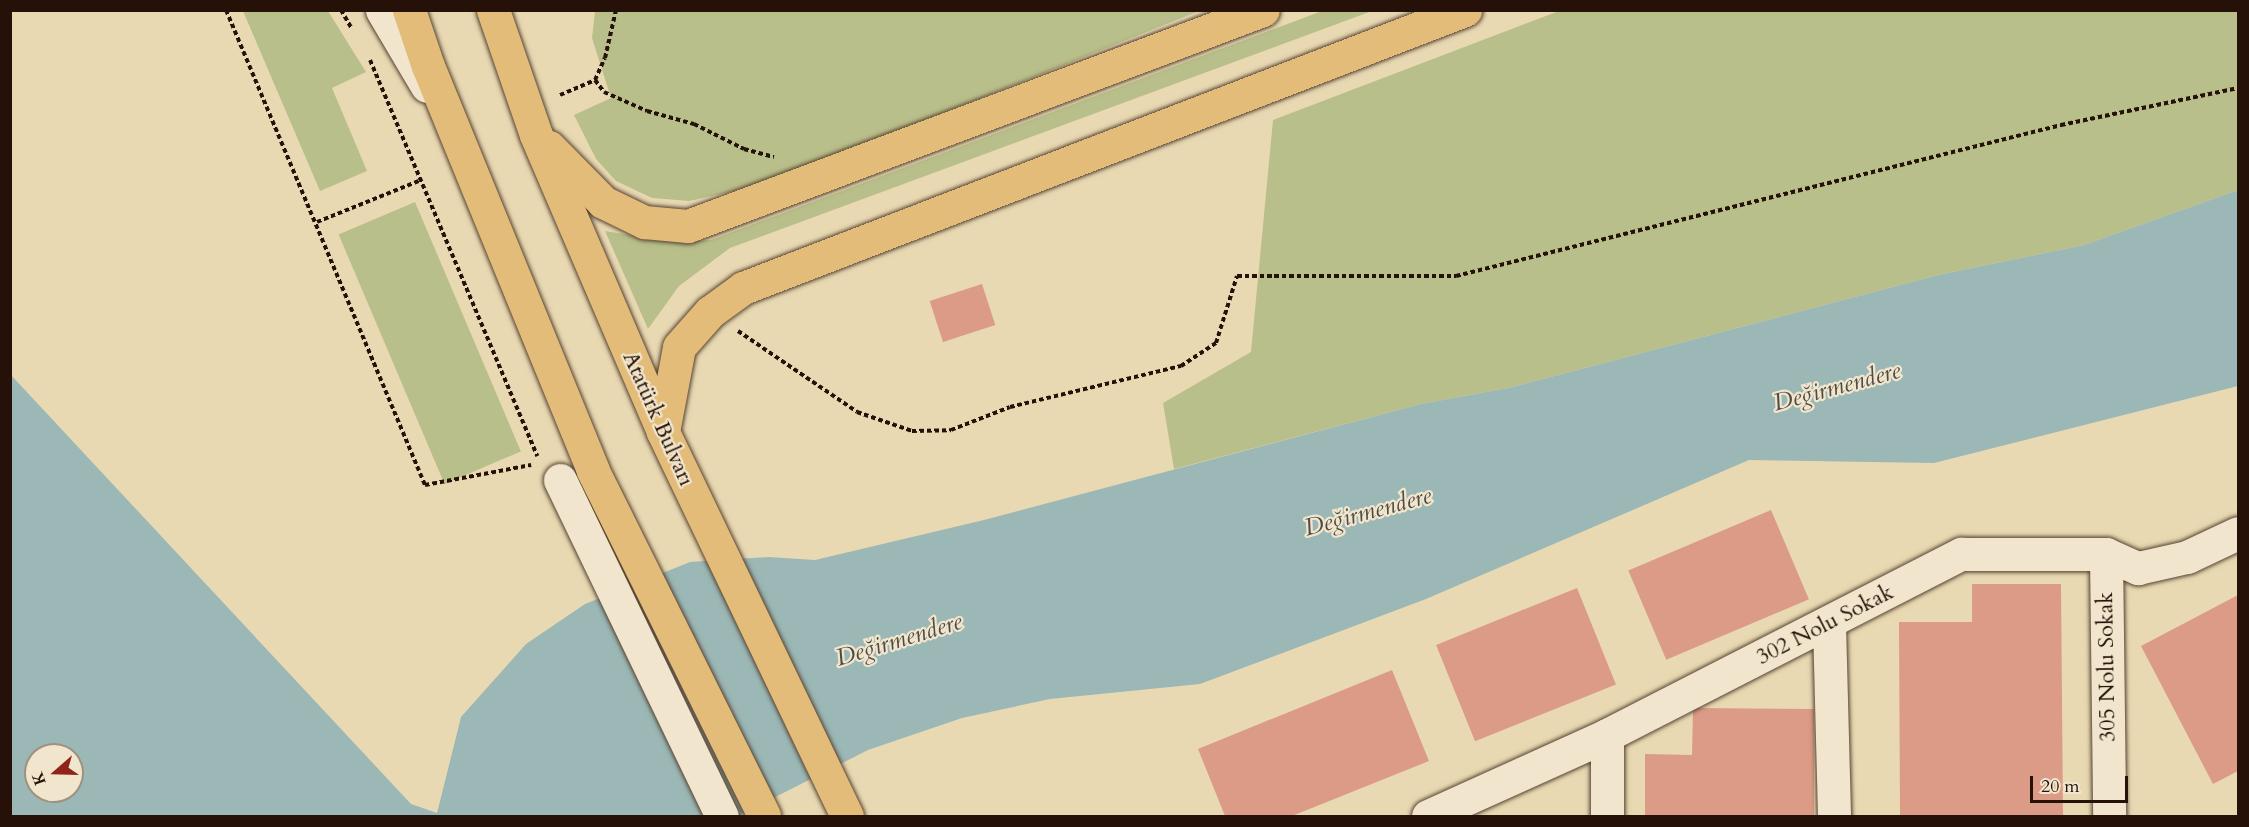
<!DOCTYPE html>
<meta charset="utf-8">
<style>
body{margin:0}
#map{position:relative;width:2249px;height:827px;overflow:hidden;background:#e9d9b2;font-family:Cardo,serif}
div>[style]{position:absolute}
.green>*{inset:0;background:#b9bf8a;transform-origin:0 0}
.water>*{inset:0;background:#9bb8b6}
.building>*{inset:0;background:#db9b86;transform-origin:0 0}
.path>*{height:4px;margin-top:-2px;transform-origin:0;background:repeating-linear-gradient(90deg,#251107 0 4.5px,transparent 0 7.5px)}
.roads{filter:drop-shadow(0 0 2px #564332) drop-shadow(0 0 2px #564332)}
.minor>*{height:33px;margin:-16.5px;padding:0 16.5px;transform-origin:16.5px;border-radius:16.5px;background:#f1e6cd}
.highway>*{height:33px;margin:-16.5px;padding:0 16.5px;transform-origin:16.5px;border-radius:16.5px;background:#e4bc79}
span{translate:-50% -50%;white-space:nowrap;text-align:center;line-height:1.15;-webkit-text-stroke:4.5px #f1e6cd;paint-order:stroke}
.street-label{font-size:22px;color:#251107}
.water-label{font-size:24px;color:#4e4b44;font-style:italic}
.frame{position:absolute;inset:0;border:12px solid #251107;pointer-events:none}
.north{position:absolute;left:24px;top:743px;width:60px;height:60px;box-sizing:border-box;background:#f1e6cd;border:2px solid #9f917e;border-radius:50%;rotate:250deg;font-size:16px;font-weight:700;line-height:24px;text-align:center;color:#251107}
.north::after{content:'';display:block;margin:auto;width:21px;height:27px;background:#8f2418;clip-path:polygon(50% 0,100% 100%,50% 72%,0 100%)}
.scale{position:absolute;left:2030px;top:776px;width:98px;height:27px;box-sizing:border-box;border:3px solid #251107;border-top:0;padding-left:8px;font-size:18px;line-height:21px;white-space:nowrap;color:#251107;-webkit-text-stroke:4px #f1e6cd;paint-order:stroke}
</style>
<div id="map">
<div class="green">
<div style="clip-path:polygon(243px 11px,328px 11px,366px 72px,332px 88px,367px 171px,320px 191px)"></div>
<div style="clip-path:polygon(595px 11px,1199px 11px,860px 146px,735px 191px,689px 201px,652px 198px,616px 181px,596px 159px,574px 115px,611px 98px,592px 38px)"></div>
<div style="clip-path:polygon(1322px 11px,1372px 11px,730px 248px,679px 286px,648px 329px,605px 231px,671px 242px,711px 240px)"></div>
<div style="clip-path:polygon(1559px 11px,2238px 11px,2238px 190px,2084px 245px,1938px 275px,1513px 387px,1421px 404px,1174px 469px,1163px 403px,1251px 352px,1273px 120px)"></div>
<div style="left:415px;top:202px;width:271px;height:83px;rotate:67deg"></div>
</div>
<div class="water">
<div style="clip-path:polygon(evenodd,2238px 190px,2238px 386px,1934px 463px,1749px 460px,1426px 599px,1200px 684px,1050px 699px,962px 718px,868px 750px,738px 816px,11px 816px,10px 374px,411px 804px,437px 813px,461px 717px,526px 644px,585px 604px,690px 562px,769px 557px,815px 560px,984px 520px,1421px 404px,1513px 387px,1938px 275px,2084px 245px,2238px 190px,36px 755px,72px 755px,72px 791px,36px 791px,36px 755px)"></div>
</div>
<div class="building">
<div style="left:982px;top:284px;width:43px;height:55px;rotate:72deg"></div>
<div style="left:1771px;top:510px;width:97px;height:155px;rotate:67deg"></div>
<div style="clip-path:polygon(1972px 584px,2061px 584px,2063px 816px,1900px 816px,1899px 622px,1972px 622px)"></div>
<div style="left:1577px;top:588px;width:104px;height:152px;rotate:68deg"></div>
<div style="clip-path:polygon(2238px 595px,2238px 771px,2213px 784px,2141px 646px)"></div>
<div style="clip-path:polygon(1392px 670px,1429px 761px,1292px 816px,1225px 816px,1198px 749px)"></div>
<div style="clip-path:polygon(1693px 708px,1814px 709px,1814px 816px,1645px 816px,1645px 754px,1692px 755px)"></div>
</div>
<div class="path">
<div style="left:226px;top:10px;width:515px;rotate:67.27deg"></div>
<div style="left:425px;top:485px;width:108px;rotate:-10.7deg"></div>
<div style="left:341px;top:10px;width:20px;rotate:60deg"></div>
<div style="left:370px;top:60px;width:430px;rotate:67.1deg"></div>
<div style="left:595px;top:80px;width:15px;rotate:53deg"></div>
<div style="left:604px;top:92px;width:47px;rotate:23.8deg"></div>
<div style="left:647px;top:111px;width:49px;rotate:15.5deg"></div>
<div style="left:694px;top:124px;width:56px;rotate:26.6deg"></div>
<div style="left:744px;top:149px;width:31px;rotate:15deg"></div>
<div style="left:560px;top:95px;width:38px;rotate:-23deg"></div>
<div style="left:595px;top:80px;width:24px;rotate:-66deg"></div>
<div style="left:605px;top:58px;width:49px;rotate:-77.1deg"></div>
<div style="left:317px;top:222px;width:112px;rotate:-22deg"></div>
<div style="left:738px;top:331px;width:144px;rotate:34.2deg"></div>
<div style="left:857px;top:412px;width:58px;rotate:19.1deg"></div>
<div style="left:912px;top:431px;width:39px;rotate:-1deg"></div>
<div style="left:951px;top:430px;width:63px;rotate:-21.3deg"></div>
<div style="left:1010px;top:407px;width:176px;rotate:-13.5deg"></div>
<div style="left:1181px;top:366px;width:42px;rotate:-33.3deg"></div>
<div style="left:1216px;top:343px;width:70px;rotate:-72.6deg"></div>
<div style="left:1237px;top:276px;width:219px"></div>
<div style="left:1456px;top:276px;width:624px;rotate:-14.01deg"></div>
<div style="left:2061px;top:125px;width:181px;rotate:-11.8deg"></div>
</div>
<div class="roads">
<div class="minor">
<div style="left:382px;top:10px;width:88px;rotate:59.4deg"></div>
<div style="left:560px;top:480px;width:373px;rotate:64.3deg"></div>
<div style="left:2106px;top:554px;width:262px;rotate:89.3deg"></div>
<div style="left:1829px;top:624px;width:192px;rotate:88.5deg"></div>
<div style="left:1607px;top:735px;width:81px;rotate:90deg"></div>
<div style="left:1428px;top:816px;width:196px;rotate:-24.3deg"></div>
<div style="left:1607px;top:735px;width:398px;rotate:-27.1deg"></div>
<div style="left:1961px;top:554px;width:145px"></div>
<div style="left:2106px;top:554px;width:35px;rotate:24deg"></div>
<div style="left:2138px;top:568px;width:50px;rotate:-12.7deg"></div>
<div style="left:2187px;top:557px;width:56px;rotate:-25.2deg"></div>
</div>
<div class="highway">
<div style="left:409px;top:10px;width:59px;rotate:71.3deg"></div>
<div style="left:428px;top:66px;width:437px;rotate:67.8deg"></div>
<div style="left:593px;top:471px;width:385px;rotate:63.6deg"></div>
<div style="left:493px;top:10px;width:132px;rotate:71deg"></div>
<div style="left:536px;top:135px;width:323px;rotate:66.8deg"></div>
<div style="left:663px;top:432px;width:426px;rotate:64.4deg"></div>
<div style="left:549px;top:147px;width:77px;rotate:45.5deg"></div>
<div style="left:603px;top:202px;width:46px;rotate:26deg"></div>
<div style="left:644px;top:222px;width:44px;rotate:5.2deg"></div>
<div style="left:688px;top:226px;width:614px;rotate:-20.59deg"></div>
<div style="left:663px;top:432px;width:86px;rotate:-79.3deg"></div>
<div style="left:679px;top:347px;width:47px;rotate:-48.5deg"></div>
<div style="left:710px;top:312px;width:41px;rotate:-36deg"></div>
<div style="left:743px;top:288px;width:774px;rotate:-21.06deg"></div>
</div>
</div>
<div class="street-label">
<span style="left:658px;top:419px;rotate:66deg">Atatürk Bulvarı</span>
<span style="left:1825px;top:625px;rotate:-27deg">302 Nolu Sokak</span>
<span style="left:2107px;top:667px;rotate:-91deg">305 Nolu Sokak</span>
</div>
<div class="water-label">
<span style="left:1837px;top:387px;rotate:-15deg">Değirmendere</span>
<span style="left:1368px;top:512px;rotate:-15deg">Değirmendere</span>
<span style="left:899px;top:640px;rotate:-17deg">Değirmendere</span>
</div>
<div class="frame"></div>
<div class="north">K</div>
<div class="scale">20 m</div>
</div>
